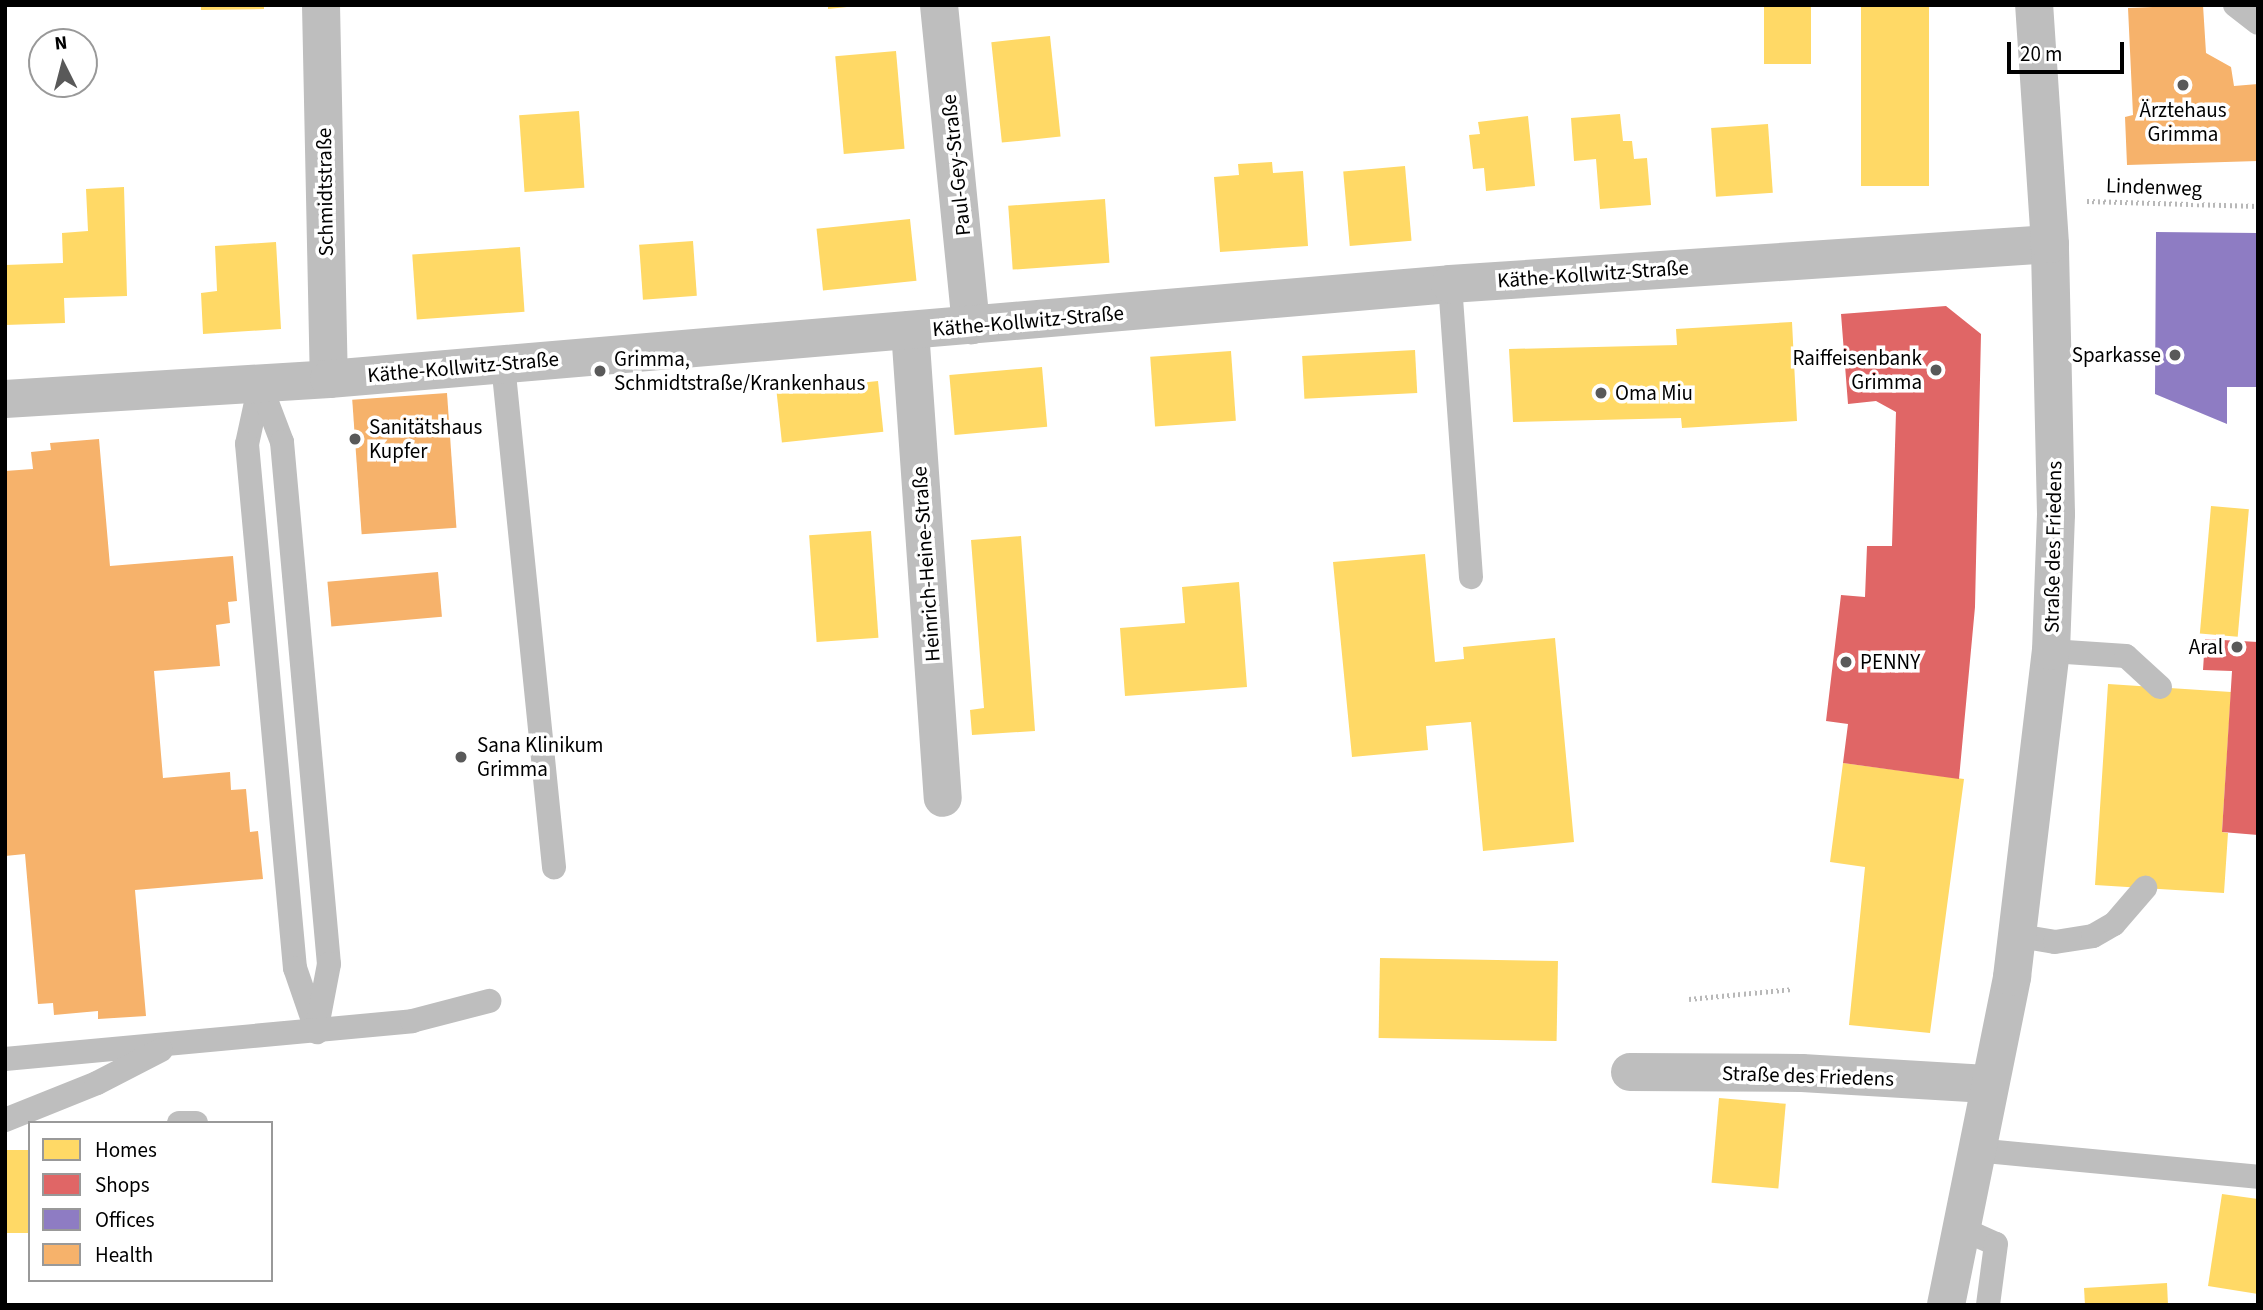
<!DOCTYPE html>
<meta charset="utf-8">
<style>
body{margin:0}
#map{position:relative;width:2263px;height:1310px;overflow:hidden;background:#fff;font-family:"Source Sans 3",sans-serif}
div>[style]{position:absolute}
.homes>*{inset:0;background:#ffd966;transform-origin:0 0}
.shops>*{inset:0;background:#e06666}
.offices>*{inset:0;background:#8e7cc3}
.health>*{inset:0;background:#f6b26b;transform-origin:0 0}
.path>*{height:4.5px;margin-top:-2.25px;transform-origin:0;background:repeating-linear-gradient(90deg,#b8b8b8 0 2px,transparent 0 5.5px)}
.service>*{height:24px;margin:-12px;padding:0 12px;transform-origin:12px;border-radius:12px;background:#bebebe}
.minor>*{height:38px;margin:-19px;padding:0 19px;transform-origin:19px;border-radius:19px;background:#bebebe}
.tertiary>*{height:38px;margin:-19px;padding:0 19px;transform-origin:19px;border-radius:19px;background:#bebebe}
.dots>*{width:19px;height:19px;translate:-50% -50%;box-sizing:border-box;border:4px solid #fff;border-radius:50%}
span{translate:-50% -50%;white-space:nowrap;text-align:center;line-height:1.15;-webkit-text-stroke:7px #fff;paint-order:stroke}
.poi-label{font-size:21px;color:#000}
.right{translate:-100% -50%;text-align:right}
.left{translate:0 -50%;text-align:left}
.street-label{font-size:21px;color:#000}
.frame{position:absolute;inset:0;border:7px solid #000;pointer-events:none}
.legend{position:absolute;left:28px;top:1121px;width:245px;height:161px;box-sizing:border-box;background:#fff;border:2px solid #999;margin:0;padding:9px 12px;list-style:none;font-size:21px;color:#000}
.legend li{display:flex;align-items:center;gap:14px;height:35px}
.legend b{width:35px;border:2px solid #999}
.north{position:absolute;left:28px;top:28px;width:70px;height:70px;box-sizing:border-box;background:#fff;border:2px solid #999;border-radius:50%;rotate:354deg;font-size:19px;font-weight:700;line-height:28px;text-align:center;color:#000}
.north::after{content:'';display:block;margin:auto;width:24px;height:32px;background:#595959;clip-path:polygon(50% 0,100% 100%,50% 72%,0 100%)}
.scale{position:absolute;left:2007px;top:42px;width:117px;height:32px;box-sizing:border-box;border:4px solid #000;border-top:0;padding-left:9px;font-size:21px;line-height:24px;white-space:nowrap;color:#000;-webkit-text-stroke:5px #fff;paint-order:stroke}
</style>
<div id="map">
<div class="homes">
<div style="clip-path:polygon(201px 5px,264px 5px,264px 9px,201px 10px)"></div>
<div style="clip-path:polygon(828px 5px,846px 5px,847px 7px,828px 9px)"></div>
<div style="left:1764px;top:5px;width:47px;height:59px"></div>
<div style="left:1861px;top:5px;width:68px;height:181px"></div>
<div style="left:1050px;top:36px;width:101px;height:59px;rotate:84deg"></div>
<div style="left:896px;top:51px;width:98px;height:61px;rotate:85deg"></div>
<div style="left:579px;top:111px;width:77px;height:60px;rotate:86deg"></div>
<div style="clip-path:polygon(1620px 114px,1623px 141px,1632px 141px,1634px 159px,1647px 158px,1651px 205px,1600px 209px,1596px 159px,1574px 161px,1571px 118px)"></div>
<div style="clip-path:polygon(1528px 116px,1535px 186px,1486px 191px,1484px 168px,1473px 169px,1469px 135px,1480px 134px,1478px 122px)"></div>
<div style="left:1768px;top:124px;width:69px;height:57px;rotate:86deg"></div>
<div style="clip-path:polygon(1272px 162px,1273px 173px,1303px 171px,1308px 246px,1220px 252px,1214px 177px,1239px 175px,1238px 164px)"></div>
<div style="left:1405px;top:166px;width:75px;height:62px;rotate:85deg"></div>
<div style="clip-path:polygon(124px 187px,127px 296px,64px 298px,65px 323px,5px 325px,5px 265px,63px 263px,62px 233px,88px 231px,86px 189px)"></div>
<div style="left:1105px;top:199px;width:64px;height:97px;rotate:86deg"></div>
<div style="left:910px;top:219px;width:62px;height:94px;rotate:84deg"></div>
<div style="left:693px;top:241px;width:55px;height:54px;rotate:86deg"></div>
<div style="clip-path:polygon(276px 242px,281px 329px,203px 334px,201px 293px,217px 291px,215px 246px)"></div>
<div style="left:520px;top:247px;width:65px;height:108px;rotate:86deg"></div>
<div style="clip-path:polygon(1792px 322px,1797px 421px,1682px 428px,1681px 418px,1513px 422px,1509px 349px,1677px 345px,1676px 329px)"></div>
<div style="left:1415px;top:350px;width:43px;height:113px;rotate:87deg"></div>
<div style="left:1231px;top:351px;width:70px;height:81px;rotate:86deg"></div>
<div style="left:1042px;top:367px;width:60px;height:93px;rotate:85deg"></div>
<div style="left:878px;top:381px;width:51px;height:102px;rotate:84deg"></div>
<div style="left:2211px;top:506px;width:38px;height:128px;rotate:5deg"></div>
<div style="left:871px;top:531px;width:107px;height:62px;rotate:86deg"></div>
<div style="clip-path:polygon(1021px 536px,1035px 731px,972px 735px,970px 710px,984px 708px,971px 540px)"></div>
<div style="clip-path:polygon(1425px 554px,1435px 662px,1464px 659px,1463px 647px,1555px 638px,1574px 842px,1483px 851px,1471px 722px,1426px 726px,1428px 750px,1352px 757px,1333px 562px)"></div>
<div style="clip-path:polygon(1239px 582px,1247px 687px,1125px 696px,1120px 628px,1185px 623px,1182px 587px)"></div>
<div style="clip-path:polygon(2108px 684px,2231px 692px,2222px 832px,2228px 833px,2224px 893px,2095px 885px)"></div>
<div style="clip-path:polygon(1843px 763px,1964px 779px,1930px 1033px,1849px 1025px,1865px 867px,1830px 862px)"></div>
<div style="left:1380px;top:958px;width:178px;height:80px;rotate:1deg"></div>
<div style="left:1719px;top:1098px;width:67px;height:85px;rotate:5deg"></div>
<div style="left:30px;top:1150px;width:83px;height:25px;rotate:90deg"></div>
<div style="clip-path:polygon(2222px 1194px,2258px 1199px,2258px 1294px,2208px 1286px)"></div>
<div style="clip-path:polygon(2167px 1283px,2168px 1305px,2085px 1305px,2084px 1288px)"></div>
</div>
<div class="shops">
<div style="clip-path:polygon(1946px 306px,1981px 334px,1975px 607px,1959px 779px,1843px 763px,1848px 724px,1826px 721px,1841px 595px,1865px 597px,1867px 546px,1892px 546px,1896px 412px,1876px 401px,1848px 404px,1841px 314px)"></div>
<div style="clip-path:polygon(2205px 639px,2258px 642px,2258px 835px,2222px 832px,2232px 671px,2203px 670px)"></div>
</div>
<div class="offices">
<div style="clip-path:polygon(2156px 232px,2258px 233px,2258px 387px,2227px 387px,2227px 424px,2155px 394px)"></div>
</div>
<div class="health">
<div style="clip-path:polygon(2203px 5px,2206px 53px,2231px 67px,2234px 86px,2258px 84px,2258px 161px,2127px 165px,2125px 117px,2133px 115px,2128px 8px)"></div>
<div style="left:447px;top:393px;width:135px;height:95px;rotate:86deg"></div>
<div style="clip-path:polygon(99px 439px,110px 566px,233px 556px,237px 601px,228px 602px,230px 623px,216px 625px,220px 666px,154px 671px,163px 778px,230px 772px,231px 790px,246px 789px,250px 832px,258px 831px,263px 879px,135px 890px,146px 1016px,98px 1019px,98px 1011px,54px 1015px,53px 1003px,38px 1004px,25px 854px,5px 856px,5px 471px,33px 469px,31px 452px,51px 450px,50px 443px)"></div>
<div style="left:438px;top:572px;width:45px;height:111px;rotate:85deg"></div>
</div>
<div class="path">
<div style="left:2087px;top:201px;width:171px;rotate:1.7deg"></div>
<div style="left:1689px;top:999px;width:103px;rotate:-5.5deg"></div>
</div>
<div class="service">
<div style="left:2235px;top:5px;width:29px;rotate:38deg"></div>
<div style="left:1450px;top:284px;width:294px;rotate:85.9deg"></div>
<div style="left:503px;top:364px;width:506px;rotate:84.21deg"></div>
<div style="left:260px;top:384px;width:61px;rotate:102.2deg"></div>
<div style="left:247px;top:444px;width:526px;rotate:84.77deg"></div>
<div style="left:295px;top:968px;width:68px;rotate:71deg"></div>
<div style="left:260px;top:384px;width:62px;rotate:69.2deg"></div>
<div style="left:282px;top:442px;width:524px;rotate:84.86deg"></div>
<div style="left:329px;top:964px;width:64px;rotate:100.8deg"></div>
<div style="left:2051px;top:651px;width:75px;rotate:3.8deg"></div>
<div style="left:2126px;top:656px;width:46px;rotate:42.4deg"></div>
<div style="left:2018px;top:936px;width:37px;rotate:9deg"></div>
<div style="left:2055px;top:942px;width:38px;rotate:-9deg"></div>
<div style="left:2093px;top:936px;width:24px;rotate:-30deg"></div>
<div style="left:2114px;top:924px;width:48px;rotate:-49.3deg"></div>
<div style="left:5px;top:1059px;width:409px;rotate:-5.3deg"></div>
<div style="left:412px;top:1021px;width:80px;rotate:-14.6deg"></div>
<div style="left:5px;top:1120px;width:99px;rotate:-21.9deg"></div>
<div style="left:97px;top:1083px;width:72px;rotate:-27.3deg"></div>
<div style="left:179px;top:1123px;width:17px"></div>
<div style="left:1975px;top:1150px;width:284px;rotate:5.4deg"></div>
<div style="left:1960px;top:1228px;width:39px;rotate:24deg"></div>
<div style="left:1996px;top:1244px;width:62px;rotate:97.5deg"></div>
</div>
<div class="minor">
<div style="left:321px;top:5px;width:374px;rotate:88.8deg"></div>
<div style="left:939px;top:5px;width:322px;rotate:84.3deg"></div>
<div style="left:910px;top:330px;width:469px;rotate:86deg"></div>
<div style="left:5px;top:399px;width:325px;rotate:-3.5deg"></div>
<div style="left:329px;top:379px;width:1125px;rotate:-4.84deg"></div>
<div style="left:1450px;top:284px;width:601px;rotate:-3.81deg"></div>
<div style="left:1630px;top:1072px;width:172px;rotate:0.3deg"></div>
<div style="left:1802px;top:1073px;width:185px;rotate:3.4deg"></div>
</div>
<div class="tertiary">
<div style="left:1946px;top:1305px;width:335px;rotate:-78.6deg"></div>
<div style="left:2012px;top:977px;width:328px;rotate:-83.2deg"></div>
<div style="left:2051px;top:651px;width:137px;rotate:-87.9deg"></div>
<div style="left:2056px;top:514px;width:270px;rotate:-91.3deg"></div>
<div style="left:2050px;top:244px;width:240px;rotate:-93.8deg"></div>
</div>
<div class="dots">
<div style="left:2183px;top:85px;background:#595959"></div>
<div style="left:2175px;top:355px;background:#595959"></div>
<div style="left:1936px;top:370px;background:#595959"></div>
<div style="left:600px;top:371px;background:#595959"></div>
<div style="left:1601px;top:393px;background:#595959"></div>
<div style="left:355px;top:439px;background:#595959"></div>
<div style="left:2237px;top:647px;background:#595959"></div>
<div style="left:1846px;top:662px;background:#595959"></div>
<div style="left:461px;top:757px;background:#595959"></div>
</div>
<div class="poi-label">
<span style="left:2183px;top:122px">Ärztehaus<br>Grimma</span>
<span class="right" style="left:2161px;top:355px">Sparkasse</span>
<span class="right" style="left:1922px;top:370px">Raiffeisenbank<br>Grimma</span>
<span class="left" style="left:614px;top:371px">Grimma,<br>Schmidtstraße/Krankenhaus</span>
<span class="left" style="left:1615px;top:393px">Oma Miu</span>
<span class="left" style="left:369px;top:439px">Sanitätshaus<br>Kupfer</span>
<span class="right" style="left:2223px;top:647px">Aral</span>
<span class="left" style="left:1860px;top:662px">PENNY</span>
<span class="left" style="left:477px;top:757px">Sana Klinikum<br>Grimma</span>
</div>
<div class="street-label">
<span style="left:956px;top:165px;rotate:-96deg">Paul-Gey-Straße</span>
<span style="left:2154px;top:187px;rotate:2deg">Lindenweg</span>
<span style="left:325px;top:192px;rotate:-91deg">Schmidtstraße</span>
<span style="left:1593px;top:274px;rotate:-4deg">Käthe-Kollwitz-Straße</span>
<span style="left:1028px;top:321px;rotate:-5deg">Käthe-Kollwitz-Straße</span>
<span style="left:463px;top:367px;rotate:-5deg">Käthe-Kollwitz-Straße</span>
<span style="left:2053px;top:547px;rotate:-89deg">Straße des Friedens</span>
<span style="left:926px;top:564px;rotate:-94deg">Heinrich-Heine-Straße</span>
<span style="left:1808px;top:1076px;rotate:2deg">Straße des Friedens</span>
</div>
<div class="frame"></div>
<ul class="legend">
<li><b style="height:19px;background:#ffd966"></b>Homes</li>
<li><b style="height:19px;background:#e06666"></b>Shops</li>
<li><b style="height:19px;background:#8e7cc3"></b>Offices</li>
<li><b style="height:19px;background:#f6b26b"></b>Health</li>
</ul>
<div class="north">N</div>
<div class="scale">20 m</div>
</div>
